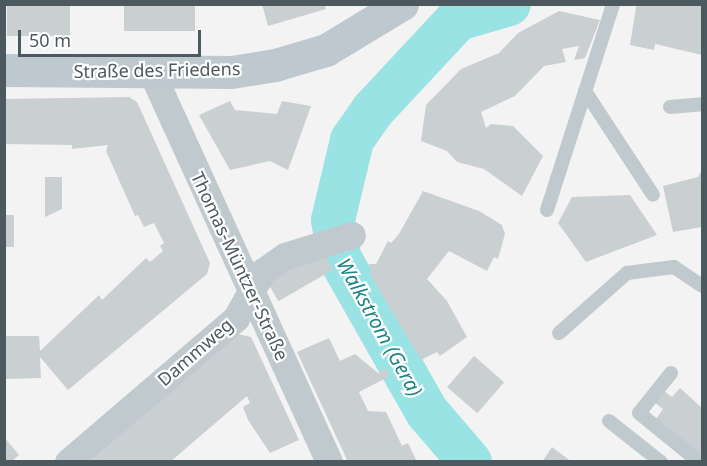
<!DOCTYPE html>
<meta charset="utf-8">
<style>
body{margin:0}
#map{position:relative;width:707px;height:466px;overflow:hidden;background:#f4f3f3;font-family:"Noto Sans",sans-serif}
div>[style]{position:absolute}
.river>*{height:44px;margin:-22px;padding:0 22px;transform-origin:22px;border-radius:22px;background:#99e3e4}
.building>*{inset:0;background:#cacfd1;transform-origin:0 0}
.lane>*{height:14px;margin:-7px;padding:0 7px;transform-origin:7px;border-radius:7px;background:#c0c9cd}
.street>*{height:27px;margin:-13.5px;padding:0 13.5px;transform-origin:13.5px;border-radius:13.5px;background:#c0c9cd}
.secondary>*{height:33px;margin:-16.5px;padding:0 16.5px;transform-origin:16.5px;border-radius:16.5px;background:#bec9cf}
span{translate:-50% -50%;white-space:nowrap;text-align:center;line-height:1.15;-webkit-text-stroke:4.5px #fff;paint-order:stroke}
.street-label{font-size:18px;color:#4c595e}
.water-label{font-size:20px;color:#1a8384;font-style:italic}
.frame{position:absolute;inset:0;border:6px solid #4c595e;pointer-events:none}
.scale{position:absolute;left:18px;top:30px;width:183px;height:27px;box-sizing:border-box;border:3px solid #4c595e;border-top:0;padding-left:8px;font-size:18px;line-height:21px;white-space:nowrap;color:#4c595e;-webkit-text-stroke:4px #fff;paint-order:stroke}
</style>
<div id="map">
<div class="river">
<div style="left:470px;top:462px;width:66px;rotate:-130.7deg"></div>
<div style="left:427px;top:412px;width:178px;rotate:-119.6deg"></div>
<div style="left:339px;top:257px;width:37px;rotate:-99deg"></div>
<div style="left:333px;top:220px;width:82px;rotate:-76.6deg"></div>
<div style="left:352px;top:140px;width:37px;rotate:-55deg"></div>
<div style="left:373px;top:110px;width:125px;rotate:-47deg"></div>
<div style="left:458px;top:19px;width:53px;rotate:-16.4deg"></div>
</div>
<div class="building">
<div style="left:7px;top:4px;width:63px;height:32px"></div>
<div style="left:124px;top:4px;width:71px;height:27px"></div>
<div style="clip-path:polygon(262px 4px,324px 4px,326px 9px,268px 26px)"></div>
<div style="clip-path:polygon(640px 4px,702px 4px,702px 55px,655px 44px,654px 50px,630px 45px,636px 7px)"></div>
<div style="clip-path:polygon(559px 11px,600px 20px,585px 58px,574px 60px,579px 46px,562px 49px,566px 62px,544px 66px,515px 96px,481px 112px,486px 128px,491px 124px,513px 126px,543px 156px,522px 196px,484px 169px,457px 162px,447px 151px,421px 141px,426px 105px,461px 69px,499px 53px,518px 33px)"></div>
<div style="clip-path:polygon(129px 97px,137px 102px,210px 263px,207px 274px,68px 390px,40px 357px,41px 378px,5px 379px,5px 336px,39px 336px,40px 351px,99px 295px,102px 300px,146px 258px,150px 262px,163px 251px,160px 246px,164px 243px,154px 223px,144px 227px,138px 215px,135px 216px,106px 151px,108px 145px,72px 149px,72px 145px,4px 144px,4px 99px)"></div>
<div style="clip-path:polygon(230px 101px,235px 110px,277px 114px,282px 101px,311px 106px,288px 170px,270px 161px,230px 170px,199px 115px)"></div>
<div style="clip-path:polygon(702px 170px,702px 227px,673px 232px,663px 186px,698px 177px)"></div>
<div style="clip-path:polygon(45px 177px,62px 177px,62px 209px,45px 217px)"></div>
<div style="clip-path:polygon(423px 191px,479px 211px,502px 225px,505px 234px,498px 259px,494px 257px,487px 271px,449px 251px,427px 279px,447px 301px,467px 337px,440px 356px,437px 352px,421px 360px,371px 276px,369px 264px,376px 264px,388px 241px,391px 243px,399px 234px)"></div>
<div style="clip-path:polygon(630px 195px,657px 235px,586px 262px,558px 223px,572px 197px)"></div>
<div style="left:4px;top:215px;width:10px;height:32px"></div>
<div style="left:321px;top:249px;width:24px;height:63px;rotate:60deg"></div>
<div style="clip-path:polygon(238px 334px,251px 337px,299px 440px,270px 453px,248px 420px,243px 407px,250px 403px,247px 396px,170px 462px,90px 462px)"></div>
<div style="clip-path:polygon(329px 338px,340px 361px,355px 354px,378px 373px,385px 368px,390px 376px,359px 392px,368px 411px,386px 412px,402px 446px,408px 443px,417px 462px,348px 462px,297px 352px)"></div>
<div style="left:474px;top:356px;width:40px;height:41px;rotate:41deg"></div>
<div style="clip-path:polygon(680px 388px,702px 408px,702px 459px,656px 419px,663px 409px,655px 403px,664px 391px,672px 397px)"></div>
<div style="clip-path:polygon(5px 438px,19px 455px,11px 462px,5px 462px)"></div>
<div style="clip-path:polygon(552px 447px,572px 462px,542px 462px)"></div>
</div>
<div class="lane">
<div style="left:585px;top:91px;width:124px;rotate:56.8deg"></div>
<div style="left:670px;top:107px;width:32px;rotate:-5deg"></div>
<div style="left:547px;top:210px;width:216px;rotate:-72.2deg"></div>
<div style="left:559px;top:333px;width:91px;rotate:-41.4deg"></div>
<div style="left:627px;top:273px;width:47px;rotate:-7.3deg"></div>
<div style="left:674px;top:267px;width:34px;rotate:34deg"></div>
<div style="left:671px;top:373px;width:51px;rotate:128.7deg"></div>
<div style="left:639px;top:413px;width:77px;rotate:39.2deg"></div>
<div style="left:609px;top:421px;width:66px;rotate:38.3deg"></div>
</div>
<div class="street">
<div style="left:151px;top:71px;width:430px;rotate:65.5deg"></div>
<div style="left:68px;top:462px;width:221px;rotate:-40.6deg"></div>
<div style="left:236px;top:318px;width:53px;rotate:-60.5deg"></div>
<div style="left:262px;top:272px;width:28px;rotate:-35deg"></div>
<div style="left:285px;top:256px;width:70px;rotate:-17.4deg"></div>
</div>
<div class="secondary">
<div style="left:4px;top:70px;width:227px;rotate:0.5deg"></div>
<div style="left:231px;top:72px;width:45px;rotate:-9deg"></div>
<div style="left:275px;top:65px;width:53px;rotate:-16.4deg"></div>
<div style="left:326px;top:50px;width:89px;rotate:-31.2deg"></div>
</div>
<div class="street-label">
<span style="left:157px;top:70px;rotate:-1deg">Straße des Friedens</span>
<span style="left:240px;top:266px;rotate:65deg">Thomas-Müntzer-Straße</span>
<span style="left:195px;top:352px;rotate:-41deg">Dammweg</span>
</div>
<div class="water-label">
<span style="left:380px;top:327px;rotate:61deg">Walkstrom (Gera)</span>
</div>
<div class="frame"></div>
<div class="scale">50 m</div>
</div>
